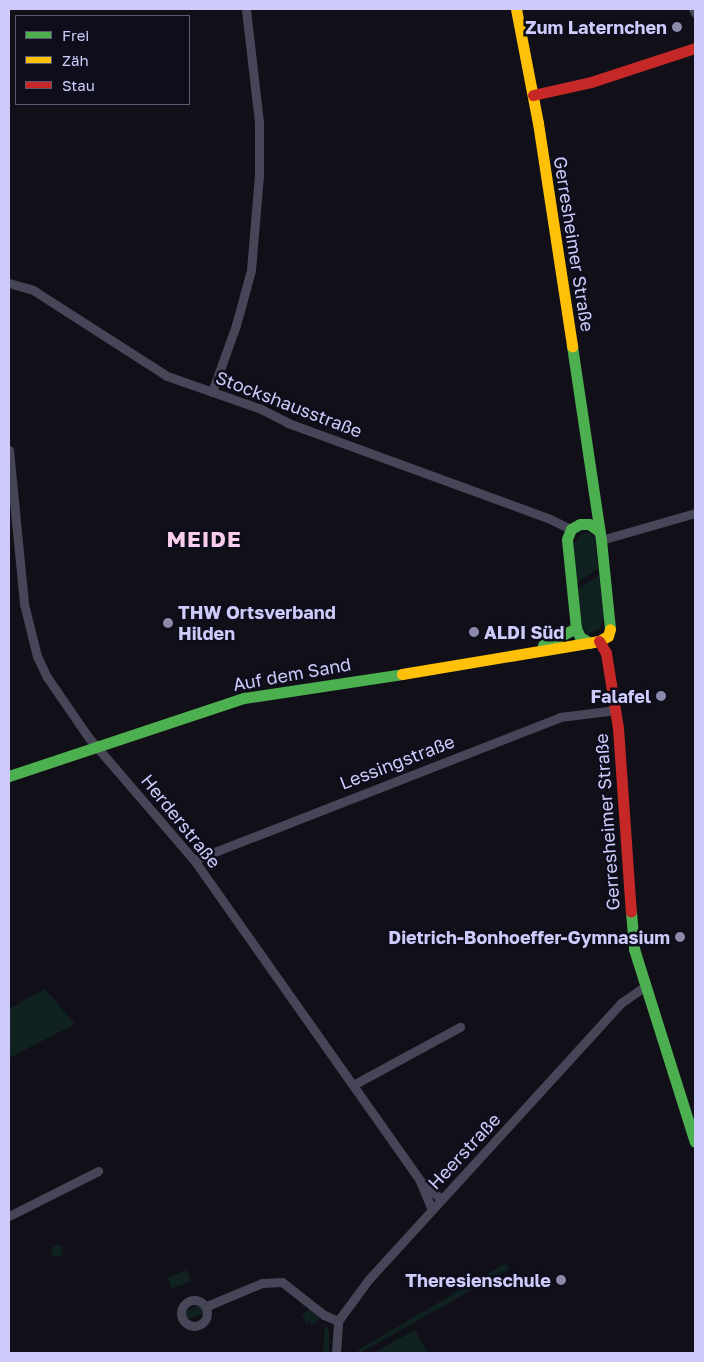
<!DOCTYPE html>
<meta charset="utf-8">
<style>
body{margin:0}
#map{position:relative;width:704px;height:1362px;overflow:hidden;background:#111018;font-family:"Golos Text",sans-serif}
div>[style]{position:absolute}
.green>*{inset:0;background:#102121;transform-origin:0 0}
.round{border-radius:50%}
.street>*{height:9px;margin:-4.5px;padding:0 4.5px;transform-origin:4.5px;border-radius:4.5px;background:#464658}
.street>.ring{margin:-4.5px;padding:0;box-sizing:content-box;background:none;border:9px solid #464658;border-radius:50%}
.fast>*{height:11px;margin:-5.5px;padding:0 5.5px;transform-origin:5.5px;border-radius:5.5px;background:#4caf50}
.slow>*{height:11px;margin:-5.5px;padding:0 5.5px;transform-origin:5.5px;border-radius:5.5px;background:#ffc107}
.jam>*{height:11px;margin:-5.5px;padding:0 5.5px;transform-origin:5.5px;border-radius:5.5px;background:#c62828}
.dots>*{width:14px;height:14px;translate:-50% -50%;box-sizing:border-box;border:2px solid #0e0d1b;border-radius:50%}
span{translate:-50% -50%;white-space:nowrap;text-align:center;line-height:1.15;-webkit-text-stroke:5px #0e0d1b;paint-order:stroke}
.poi-label{font-size:18px;color:#cecbfa;font-weight:700}
.right{translate:-100% -50%;text-align:right}
.left{translate:0 -50%;text-align:left}
.street-label{font-size:18px;color:#cecbfa}
.district-label{font-size:22px;color:#facdec;font-weight:700;letter-spacing:1px}
.frame{position:absolute;inset:0;border:10px solid #cecbfa;pointer-events:none}
.legend{position:absolute;left:15px;top:15px;width:175px;height:90px;box-sizing:border-box;background:#0e0d1b;border:1px solid #5b5974;margin:0;padding:6px 9px;list-style:none;font-size:15px;color:#cecbfa}
.legend li{display:flex;align-items:center;gap:10px;height:25px}
.legend b{width:25px;border:1px solid #5b5974}
</style>
<div id="map">
<div class="green">
<div style="clip-path:polygon(582px 533px,590px 533px,595px 538px,598px 569px,577px 583px,574px 543px)"></div>
<div style="clip-path:polygon(599px 575px,604px 618px,600px 629px,588px 634px,582px 627px,578px 589px)"></div>
<div style="clip-path:polygon(45px 989px,75px 1024px,9px 1058px,9px 1009px)"></div>
<div class="round" style="left:51px;top:1245px;width:12px;height:12px"></div>
<div style="clip-path:polygon(506px 1263px,509px 1269px,360px 1353px,358px 1350px)"></div>
<div style="left:187px;top:1270px;width:12px;height:21px;rotate:70deg"></div>
<div style="clip-path:polygon(197px 1306px,203px 1307px,203px 1314px,185px 1320px,184px 1313px)"></div>
<div style="clip-path:polygon(310px 1309px,320px 1319px,314px 1324px,309px 1324px,315px 1315px,307px 1324px,302px 1315px)"></div>
<div style="clip-path:polygon(325px 1323px,329px 1331px,329px 1353px,323px 1352px)"></div>
<div style="clip-path:polygon(415px 1330px,428px 1353px,373px 1353px)"></div>
</div>
<div class="street">
<div style="left:693px;top:9px;width:4px;rotate:63deg"></div>
<div style="left:9px;top:283px;width:25px;rotate:16deg"></div>
<div style="left:33px;top:290px;width:159px;rotate:32.7deg"></div>
<div style="left:167px;top:376px;width:100px;rotate:19.3deg"></div>
<div style="left:261px;top:409px;width:30px;rotate:27deg"></div>
<div style="left:288px;top:423px;width:277px;rotate:20.1deg"></div>
<div style="left:548px;top:518px;width:25px;rotate:26deg"></div>
<div style="left:212px;top:392px;width:71px;rotate:-70.3deg"></div>
<div style="left:236px;top:325px;width:57px;rotate:-74.7deg"></div>
<div style="left:251px;top:270px;width:95px;rotate:-85.2deg"></div>
<div style="left:259px;top:175px;width:53px;rotate:-90deg"></div>
<div style="left:259px;top:122px;width:114px;rotate:-96.6deg"></div>
<div style="left:9px;top:450px;width:155px;rotate:84.4deg"></div>
<div style="left:24px;top:604px;width:54px;rotate:76deg"></div>
<div style="left:37px;top:656px;width:23px;rotate:65deg"></div>
<div style="left:47px;top:677px;width:74px;rotate:55.5deg"></div>
<div style="left:89px;top:738px;width:161px;rotate:49.3deg"></div>
<div style="left:194px;top:860px;width:390px;rotate:54.8deg"></div>
<div style="left:419px;top:1179px;width:33px;rotate:67deg"></div>
<div style="left:601px;top:540px;width:98px;rotate:-16deg"></div>
<div style="left:194px;top:860px;width:393px;rotate:-21.3deg"></div>
<div style="left:560px;top:717px;width:56px;rotate:-7.1deg"></div>
<div style="left:353px;top:1085px;width:122px;rotate:-28.5deg"></div>
<div style="left:421px;top:1181px;width:27px;rotate:42deg"></div>
<div style="left:9px;top:1216px;width:100px;rotate:-26.8deg"></div>
<div class="ring" style="left:181px;top:1300px;width:17px;height:17px"></div>
<div style="left:207px;top:1306px;width:60px;rotate:-22.7deg"></div>
<div style="left:262px;top:1283px;width:20px;rotate:-3deg"></div>
<div style="left:282px;top:1282px;width:53px;rotate:38.2deg"></div>
<div style="left:324px;top:1315px;width:15px;rotate:23deg"></div>
<div style="left:336px;top:1353px;width:32px;rotate:-86deg"></div>
<div style="left:338px;top:1321px;width:52px;rotate:-53.6deg"></div>
<div style="left:369px;top:1279px;width:374px;rotate:-47.6deg"></div>
<div style="left:621px;top:1003px;width:29px;rotate:-35deg"></div>
</div>
<div class="fast">
<div style="left:572px;top:346px;width:196px;rotate:81.5deg"></div>
<div style="left:601px;top:540px;width:89px;rotate:84.2deg"></div>
<div style="left:590px;top:643px;width:12px;rotate:-149deg"></div>
<div style="left:580px;top:637px;width:10px;rotate:-114deg"></div>
<div style="left:576px;top:628px;width:89px;rotate:-95.8deg"></div>
<div style="left:567px;top:539px;width:11px;rotate:-68deg"></div>
<div style="left:571px;top:529px;width:10px;rotate:-29deg"></div>
<div style="left:580px;top:524px;width:9px"></div>
<div style="left:589px;top:524px;width:12px;rotate:35deg"></div>
<div style="left:543px;top:645px;width:37px;rotate:-27deg"></div>
<div style="left:9px;top:776px;width:248px;rotate:-18.4deg"></div>
<div style="left:244px;top:698px;width:160px;rotate:-8.6deg"></div>
<div style="left:631px;top:912px;width:37px;rotate:85deg"></div>
<div style="left:634px;top:949px;width:202px;rotate:72.5deg"></div>
</div>
<div class="slow">
<div style="left:516px;top:9px;width:116px;rotate:79.1deg"></div>
<div style="left:538px;top:123px;width:226px;rotate:81.3deg"></div>
<div style="left:402px;top:674px;width:200px;rotate:-9.5deg"></div>
<div style="left:599px;top:641px;width:10px;rotate:-29deg"></div>
<div style="left:608px;top:636px;width:7px;rotate:-74deg"></div>
</div>
<div class="jam">
<div style="left:533px;top:95px;width:59px;rotate:-12.6deg"></div>
<div style="left:591px;top:82px;width:109px;rotate:-18.1deg"></div>
<div style="left:599px;top:641px;width:14px;rotate:60deg"></div>
<div style="left:606px;top:653px;width:76px;rotate:80.9deg"></div>
<div style="left:618px;top:728px;width:184px;rotate:86deg"></div>
</div>
<div class="dots">
<div style="left:677px;top:27px;background:#8c8aab"></div>
<div style="left:168px;top:623px;background:#8c8aab"></div>
<div style="left:474px;top:632px;background:#8c8aab"></div>
<div style="left:661px;top:696px;background:#8c8aab"></div>
<div style="left:680px;top:937px;background:#8c8aab"></div>
<div style="left:561px;top:1280px;background:#8c8aab"></div>
</div>
<div class="poi-label">
<span class="right" style="left:667px;top:27px">Zum Laternchen</span>
<span class="left" style="left:178px;top:623px">THW Ortsverband<br>Hilden</span>
<span class="left" style="left:484px;top:632px">ALDI Süd</span>
<span class="right" style="left:651px;top:696px">Falafel</span>
<span class="right" style="left:670px;top:937px">Dietrich-Bonhoeffer-Gymnasium</span>
<span class="right" style="left:551px;top:1280px">Theresienschule</span>
</div>
<div class="street-label">
<span style="left:574px;top:244px;rotate:81deg">Gerresheimer Straße</span>
<span style="left:289px;top:404px;rotate:21deg">Stockshausstraße</span>
<span style="left:292px;top:674px;rotate:-10deg">Auf dem Sand</span>
<span style="left:397px;top:762px;rotate:-21deg">Lessingstraße</span>
<span style="left:181px;top:821px;rotate:51deg">Herderstraße</span>
<span style="left:607px;top:822px;rotate:-94deg">Gerresheimer Straße</span>
<span style="left:464px;top:1151px;rotate:-47deg">Heerstraße</span>
</div>
<div class="district-label">
<span style="left:204px;top:539px">MEIDE</span>
</div>
<div class="frame"></div>
<ul class="legend">
<li><b style="height:6px;background:#4caf50"></b>Frei</li>
<li><b style="height:6px;background:#ffc107"></b>Zäh</li>
<li><b style="height:6px;background:#c62828"></b>Stau</li>
</ul>
</div>
